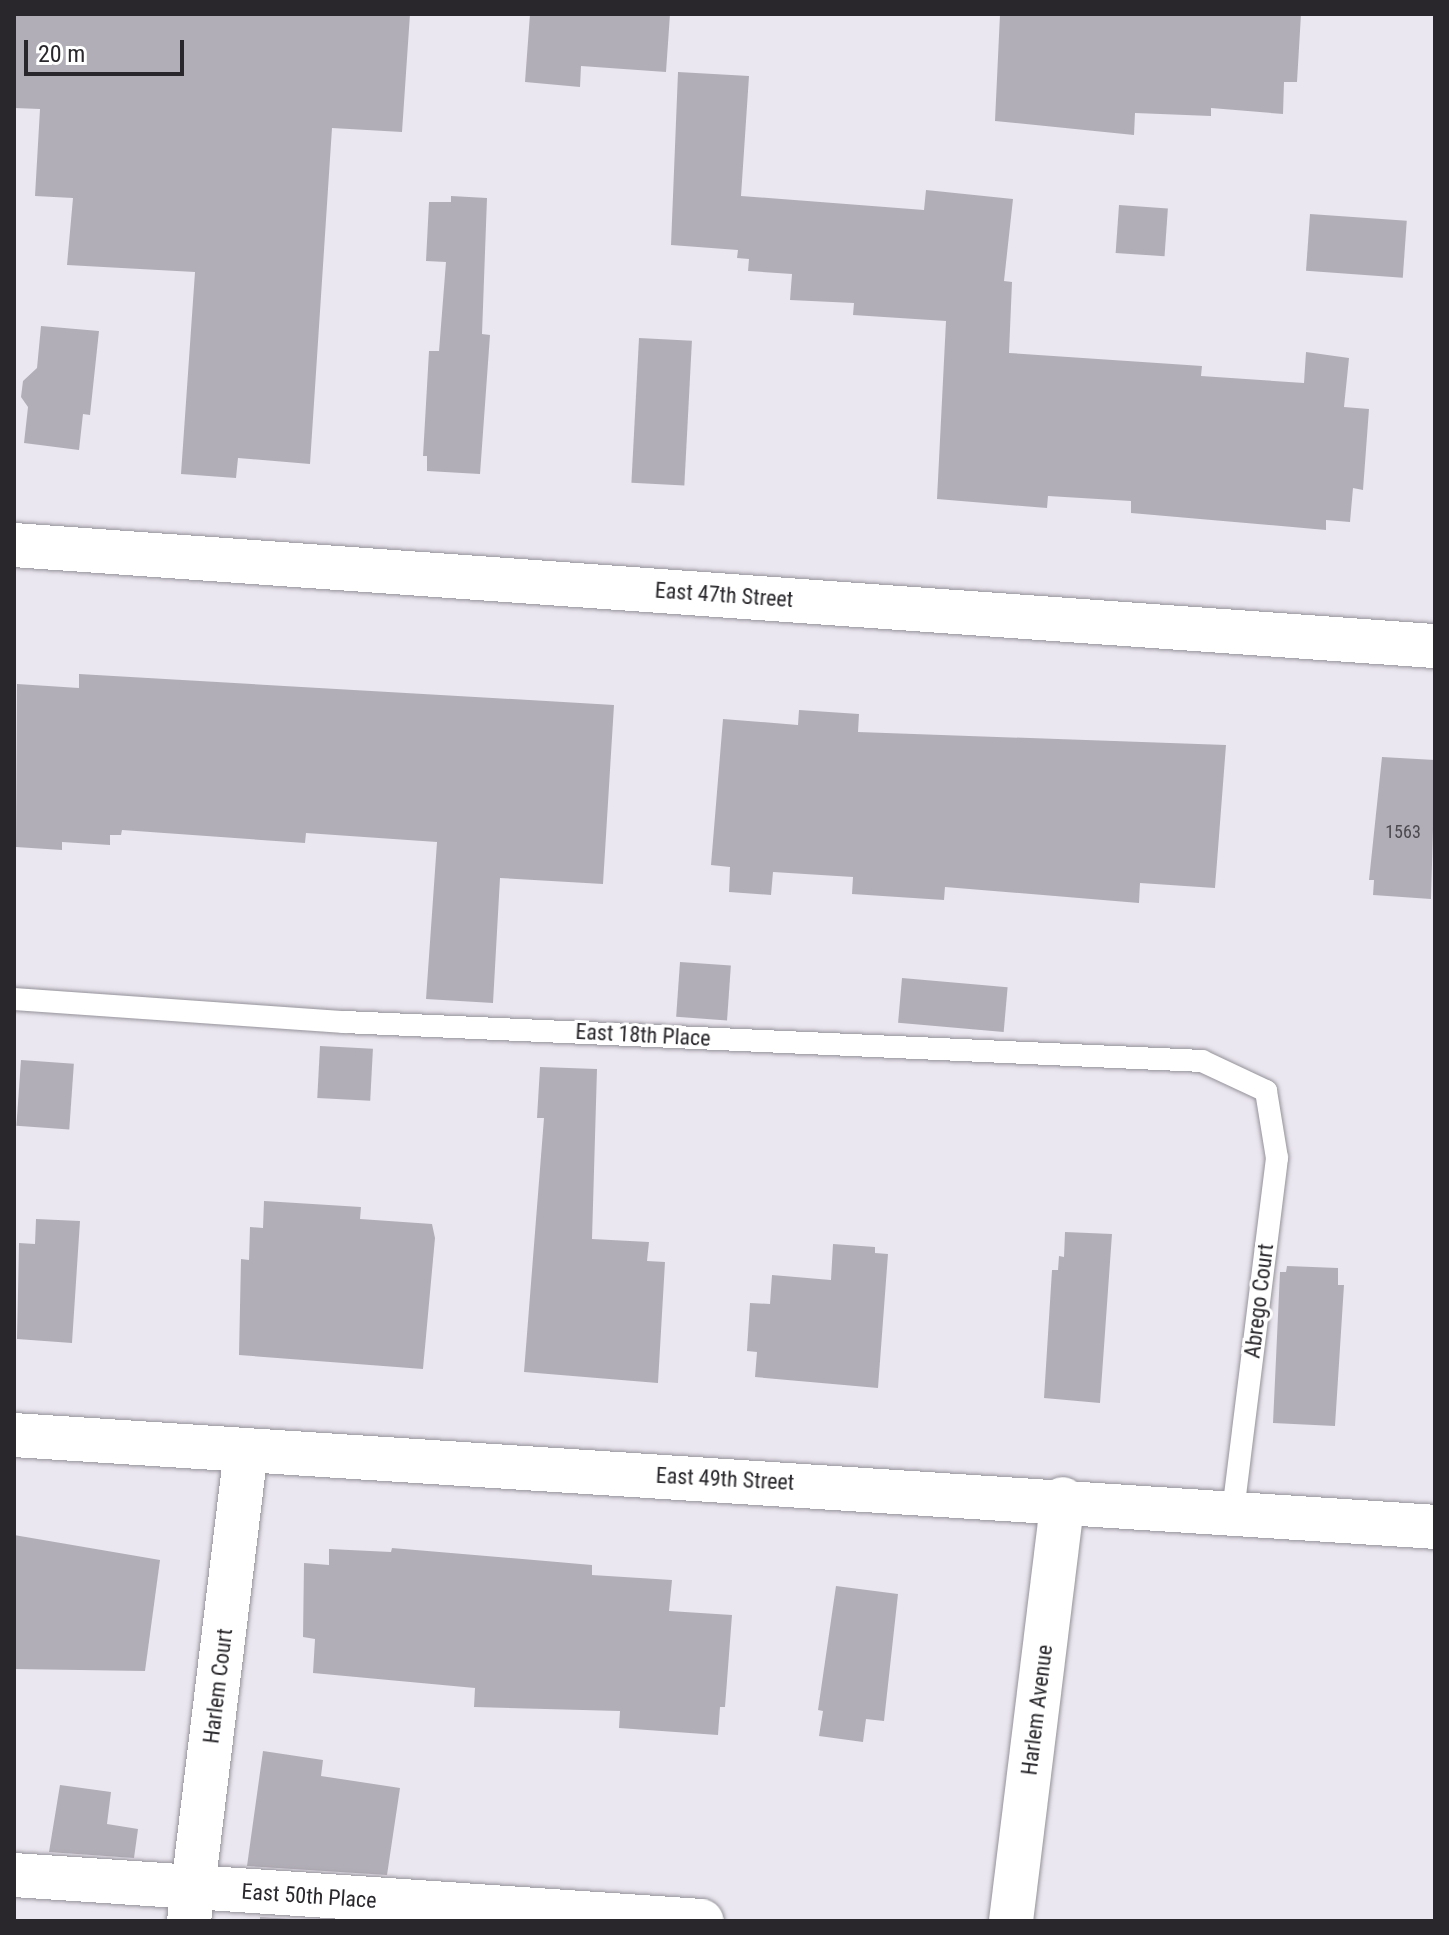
<!DOCTYPE html>
<style>
body{margin:0}
#map{position:relative;width:1449px;height:1935px;overflow:hidden;background:#ebe7f0;font-family:"Roboto Condensed",sans-serif}
div>[style]{position:absolute}
.building>*{inset:0;background:#b2aeb7;transform-origin:0 0}
.roads{filter:drop-shadow(0 0 2px #95929a) drop-shadow(0 0 2px #95929a)}
.lane>*{height:22px;margin:-11px;padding:0 11px;transform-origin:11px;border-radius:11px;background:#fff}
.street>*{height:44px;margin:-22px;padding:0 22px;transform-origin:22px;border-radius:22px;background:#fff}
span{translate:-50% -50%;white-space:nowrap;text-align:center;line-height:1.15;-webkit-text-stroke:6px #fff;paint-order:stroke}
.number-label{font-size:18px;color:#4b494e}
.number-label span{-webkit-text-stroke-width:0}
.street-label{font-size:22px;color:#29272b}
.frame{position:absolute;inset:0;border:16px solid #29272b;pointer-events:none}
.scale{position:absolute;left:24px;top:40px;width:160px;height:36px;box-sizing:border-box;border:4px solid #29272b;border-top:0;padding-left:10px;font-size:24px;line-height:28px;white-space:nowrap;color:#29272b;-webkit-text-stroke:6px #fff;paint-order:stroke}
</style>
<div id="map">
<div class="building">
<div style="clip-path:polygon(14px 14px,410px 14px,402px 132px,332px 128px,310px 464px,238px 458px,236px 478px,181px 474px,195px 272px,67px 265px,73px 198px,35px 196px,40px 109px,14px 108px)"></div>
<div style="clip-path:polygon(530px 14px,670px 14px,666px 72px,581px 66px,580px 87px,525px 82px)"></div>
<div style="clip-path:polygon(1000px 14px,1301px 14px,1297px 82px,1284px 82px,1283px 114px,1211px 108px,1211px 116px,1135px 113px,1134px 135px,995px 121px)"></div>
<div style="clip-path:polygon(678px 72px,749px 76px,741px 196px,924px 210px,926px 190px,1013px 199px,1004px 281px,1012px 282px,1009px 353px,1202px 366px,1201px 376px,1304px 383px,1306px 352px,1349px 358px,1344px 407px,1369px 409px,1363px 490px,1353px 488px,1350px 522px,1326px 520px,1326px 530px,1131px 513px,1131px 501px,1048px 496px,1047px 508px,937px 499px,946px 321px,853px 315px,854px 303px,790px 300px,792px 274px,748px 271px,749px 259px,737px 258px,738px 250px,671px 245px)"></div>
<div style="clip-path:polygon(451px 196px,487px 198px,482px 334px,490px 335px,480px 474px,427px 471px,427px 456px,423px 456px,429px 351px,439px 351px,446px 262px,426px 261px,429px 202px,451px 202px)"></div>
<div style="left:1119px;top:205px;width:49px;height:48px;rotate:4deg"></div>
<div style="left:1310px;top:214px;width:97px;height:57px;rotate:4deg"></div>
<div style="clip-path:polygon(41px 326px,99px 331px,90px 415px,83px 414px,79px 450px,24px 443px,28px 407px,21px 397px,23px 381px,37px 368px)"></div>
<div style="left:639px;top:338px;width:53px;height:145px;rotate:3deg"></div>
<div style="clip-path:polygon(79px 674px,614px 705px,603px 884px,500px 878px,493px 1003px,426px 999px,437px 842px,306px 833px,305px 843px,122px 830px,121px 835px,110px 835px,110px 845px,62px 842px,62px 850px,16px 847px,17px 684px,79px 688px)"></div>
<div style="clip-path:polygon(799px 710px,859px 714px,858px 732px,1226px 745px,1215px 888px,1140px 883px,1139px 903px,945px 887px,944px 900px,852px 894px,853px 877px,773px 872px,771px 895px,729px 892px,730px 867px,711px 865px,723px 719px,798px 725px)"></div>
<div style="clip-path:polygon(1382px 757px,1435px 760px,1431px 899px,1373px 895px,1374px 880px,1369px 880px)"></div>
<div style="left:680px;top:962px;width:51px;height:55px;rotate:4deg"></div>
<div style="left:902px;top:978px;width:106px;height:45px;rotate:5deg"></div>
<div style="left:320px;top:1046px;width:53px;height:52px;rotate:3deg"></div>
<div style="left:21px;top:1060px;width:53px;height:66px;rotate:4deg"></div>
<div style="clip-path:polygon(540px 1067px,597px 1069px,592px 1239px,649px 1242px,647px 1261px,665px 1262px,658px 1383px,524px 1372px,544px 1118px,537px 1118px)"></div>
<div style="clip-path:polygon(264px 1201px,361px 1207px,360px 1219px,432px 1224px,435px 1238px,423px 1369px,239px 1355px,241px 1259px,249px 1260px,250px 1227px,263px 1228px)"></div>
<div style="clip-path:polygon(36px 1219px,80px 1221px,72px 1343px,17px 1339px,19px 1243px,35px 1244px)"></div>
<div style="clip-path:polygon(1065px 1232px,1112px 1234px,1100px 1403px,1044px 1398px,1052px 1270px,1058px 1270px,1059px 1256px,1064px 1257px)"></div>
<div style="clip-path:polygon(833px 1244px,875px 1247px,875px 1253px,888px 1254px,878px 1388px,755px 1377px,757px 1352px,747px 1351px,750px 1303px,770px 1304px,772px 1275px,831px 1280px)"></div>
<div style="clip-path:polygon(1287px 1266px,1338px 1268px,1338px 1285px,1344px 1285px,1335px 1426px,1273px 1423px,1280px 1272px,1286px 1272px)"></div>
<div style="clip-path:polygon(14px 1535px,160px 1560px,145px 1671px,14px 1669px)"></div>
<div style="clip-path:polygon(392px 1548px,592px 1565px,592px 1575px,672px 1580px,669px 1611px,732px 1615px,725px 1707px,720px 1707px,718px 1735px,619px 1728px,620px 1711px,474px 1707px,475px 1688px,313px 1673px,315px 1639px,303px 1637px,304px 1563px,329px 1565px,329px 1549px,391px 1552px)"></div>
<div style="clip-path:polygon(836px 1586px,898px 1594px,884px 1721px,866px 1719px,863px 1742px,819px 1736px,823px 1711px,818px 1710px)"></div>
<div style="clip-path:polygon(263px 1751px,323px 1760px,321px 1776px,400px 1788px,387px 1875px,247px 1866px)"></div>
<div style="clip-path:polygon(60px 1785px,111px 1792px,107px 1824px,138px 1829px,134px 1858px,49px 1852px)"></div>
<div style="clip-path:polygon(260px 1917px,327px 1921px,260px 1921px)"></div>
</div>
<div class="roads">
<div class="lane">
<div style="left:14px;top:999px;width:331px;rotate:4deg"></div>
<div style="left:344px;top:1022px;width:859px;rotate:2.6deg"></div>
<div style="left:1202px;top:1061px;width:71px;rotate:25.1deg"></div>
<div style="left:1266px;top:1091px;width:68px;rotate:80.7deg"></div>
<div style="left:1277px;top:1158px;width:357px;rotate:97.1deg"></div>
</div>
<div class="street">
<div style="left:14px;top:545px;width:1425px;rotate:4.07deg"></div>
<div style="left:14px;top:1435px;width:1424px;rotate:3.7deg"></div>
<div style="left:14px;top:1875px;width:689px;rotate:3.83deg"></div>
<div style="left:189px;top:1921px;width:474px;rotate:-83.1deg"></div>
<div style="left:1011px;top:1921px;width:425px;rotate:-83deg"></div>
</div>
</div>
<div class="number-label">
<span style="left:1403px;top:832px">1563</span>
</div>
<div class="street-label">
<span style="left:724px;top:595px;rotate:4deg">East 47th Street</span>
<span style="left:643px;top:1035px;rotate:3deg">East 18th Place</span>
<span style="left:1259px;top:1301px;rotate:-83deg">Abrego Court</span>
<span style="left:725px;top:1479px;rotate:3deg">East 49th Street</span>
<span style="left:218px;top:1686px;rotate:-83deg">Harlem Court</span>
<span style="left:1037px;top:1710px;rotate:-83deg">Harlem Avenue</span>
<span style="left:309px;top:1896px;rotate:4deg">East 50th Place</span>
</div>
<div class="frame"></div>
<div class="scale">20 m</div>
</div>
